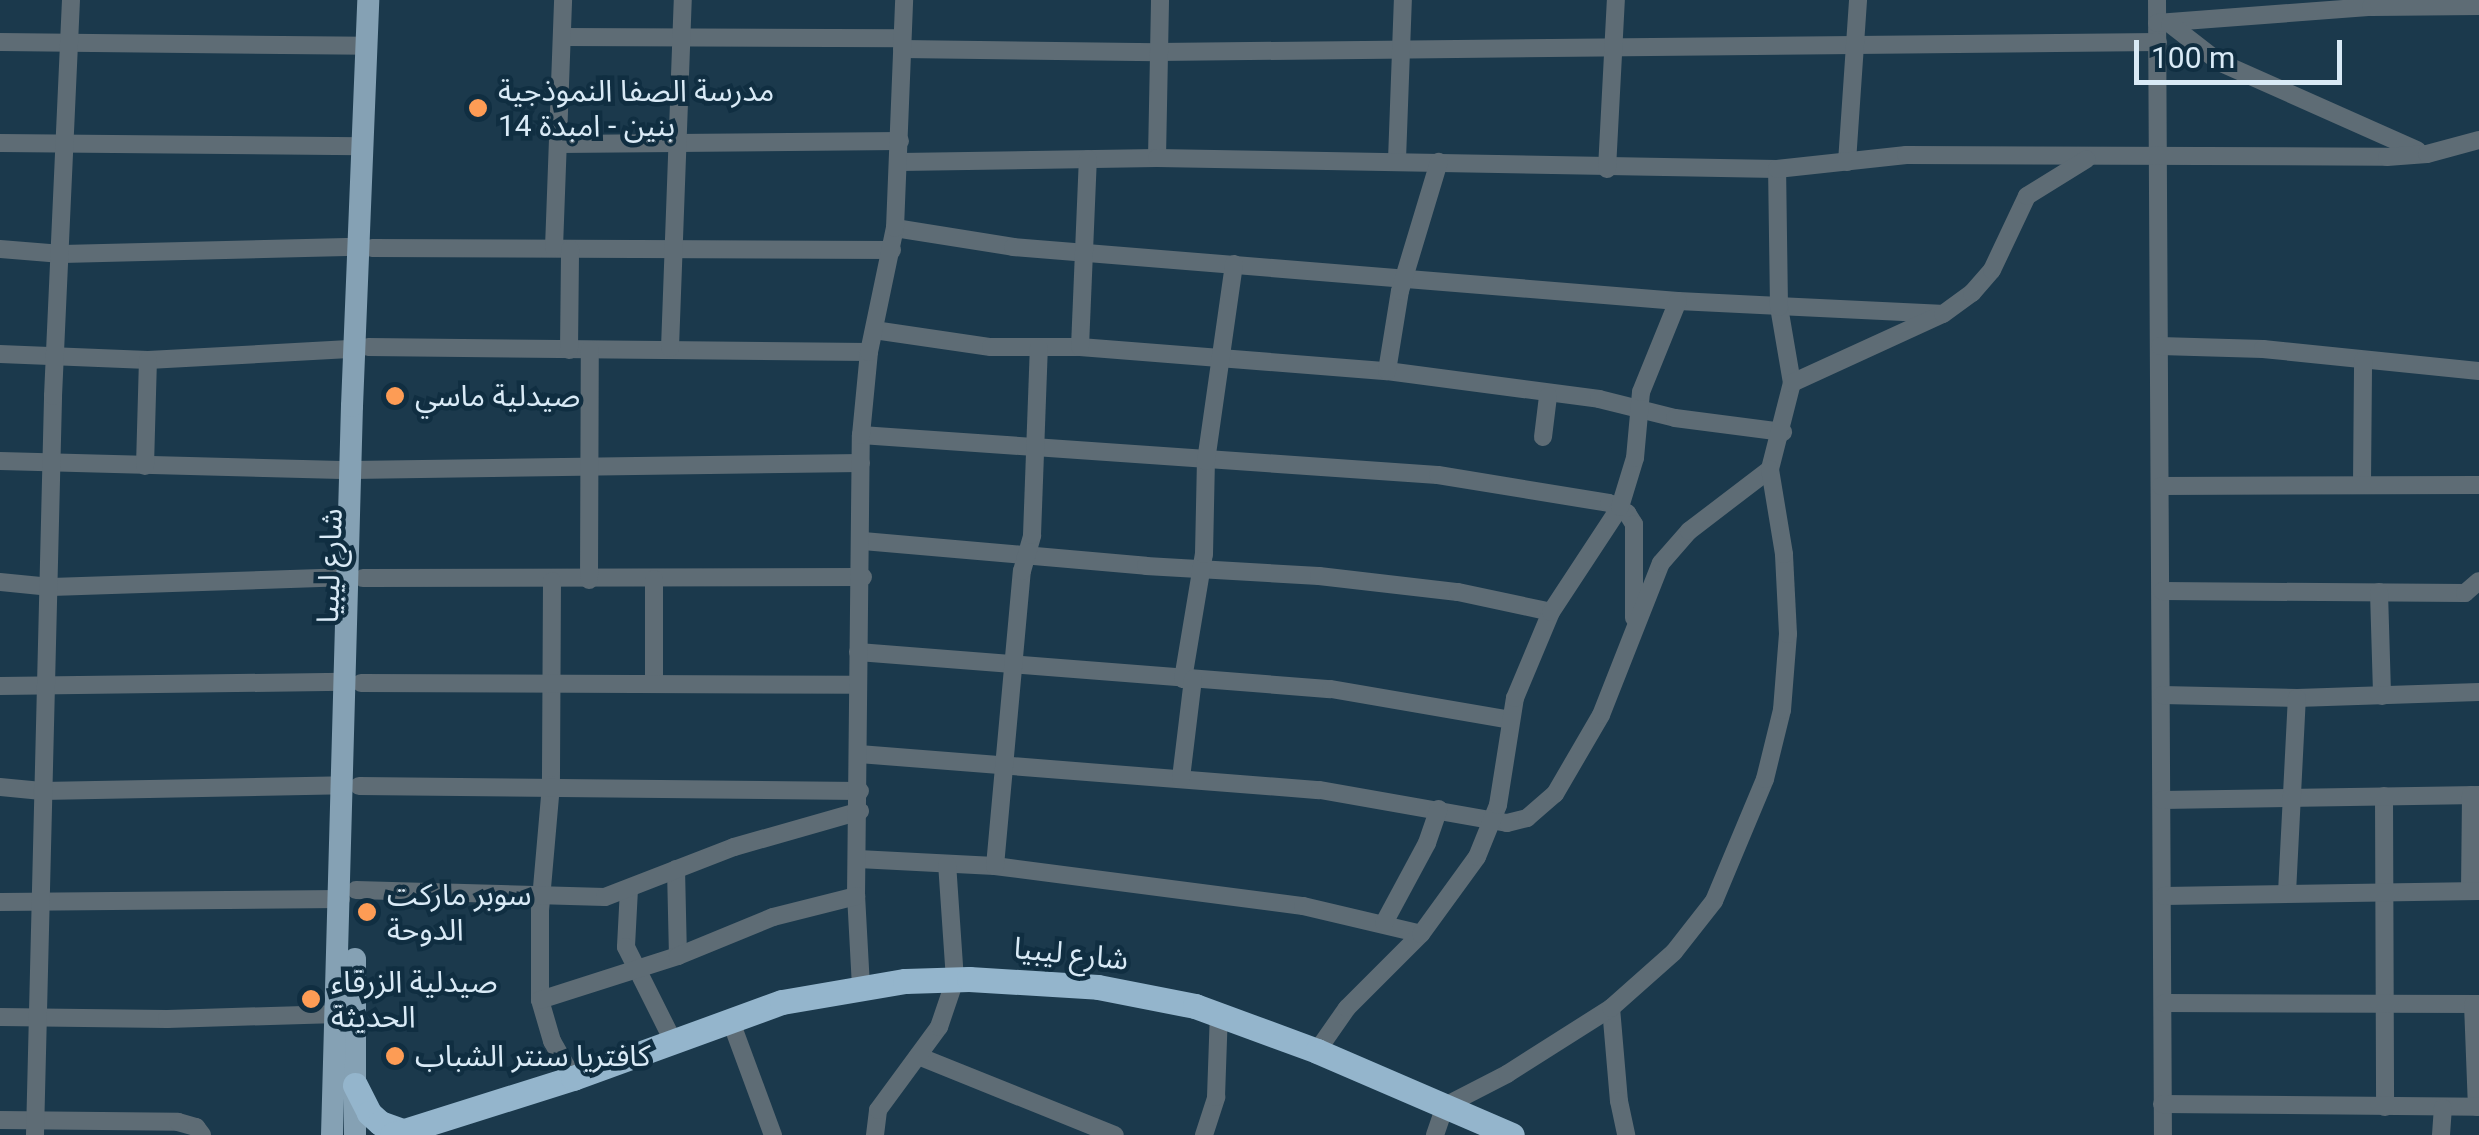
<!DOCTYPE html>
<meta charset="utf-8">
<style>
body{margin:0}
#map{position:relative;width:2479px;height:1135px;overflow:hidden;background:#1b394c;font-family:Roboto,"Noto Sans Arabic",sans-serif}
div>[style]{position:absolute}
.minor>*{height:18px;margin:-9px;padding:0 9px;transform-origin:9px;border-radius:9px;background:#5e6c75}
.major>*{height:22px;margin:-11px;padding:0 11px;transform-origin:11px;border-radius:11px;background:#85a1b4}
.highway>*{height:25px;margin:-12.5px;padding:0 12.5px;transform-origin:12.5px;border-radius:12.5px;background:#94b5cc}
.dots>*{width:28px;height:28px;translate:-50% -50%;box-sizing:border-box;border:5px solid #102e41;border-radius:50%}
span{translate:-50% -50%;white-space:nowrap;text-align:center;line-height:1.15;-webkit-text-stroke:9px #102e41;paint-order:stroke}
.poi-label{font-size:30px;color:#d9eaf6}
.left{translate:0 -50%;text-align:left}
.street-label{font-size:30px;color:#d9eaf6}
.scale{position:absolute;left:2134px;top:40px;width:208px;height:45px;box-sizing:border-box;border:5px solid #d9eaf6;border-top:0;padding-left:12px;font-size:30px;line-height:35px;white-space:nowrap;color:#d9eaf6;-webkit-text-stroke:8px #102e41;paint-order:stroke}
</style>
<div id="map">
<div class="minor">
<div style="left:2157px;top:0;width:1135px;rotate:89.7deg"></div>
<div style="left:2157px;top:23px;width:215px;rotate:-4.3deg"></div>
<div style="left:2371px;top:7px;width:108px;rotate:-0.5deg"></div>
<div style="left:2170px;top:24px;width:62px;rotate:37.8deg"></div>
<div style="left:2219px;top:62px;width:217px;rotate:24deg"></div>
<div style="left:562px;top:37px;width:340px;rotate:0.2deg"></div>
<div style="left:0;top:42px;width:366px;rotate:0.6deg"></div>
<div style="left:902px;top:49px;width:256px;rotate:0.7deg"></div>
<div style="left:1158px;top:52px;width:1000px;rotate:-0.57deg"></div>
<div style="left:0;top:143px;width:362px;rotate:0.5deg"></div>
<div style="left:559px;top:144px;width:341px;rotate:-0.5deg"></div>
<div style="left:1157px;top:158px;width:158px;rotate:-88.9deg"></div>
<div style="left:1397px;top:160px;width:160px;rotate:-87.9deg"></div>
<div style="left:900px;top:162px;width:257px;rotate:-0.9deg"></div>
<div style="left:1157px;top:158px;width:620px;rotate:1.02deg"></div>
<div style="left:1847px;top:162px;width:162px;rotate:-86.1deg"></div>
<div style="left:1607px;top:169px;width:169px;rotate:-87deg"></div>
<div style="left:895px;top:228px;width:120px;rotate:9.1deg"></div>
<div style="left:1013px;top:247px;width:667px;rotate:4.64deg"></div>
<div style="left:1678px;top:301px;width:262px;rotate:2.8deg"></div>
<div style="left:372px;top:248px;width:520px;rotate:0.22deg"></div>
<div style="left:554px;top:248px;width:248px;rotate:-87.9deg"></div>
<div style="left:0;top:249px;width:62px;rotate:4.6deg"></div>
<div style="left:62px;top:254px;width:295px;rotate:-1.4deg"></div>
<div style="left:874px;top:330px;width:118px;rotate:8.3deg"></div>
<div style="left:991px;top:347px;width:89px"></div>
<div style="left:1080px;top:347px;width:308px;rotate:4.5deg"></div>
<div style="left:1387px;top:371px;width:214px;rotate:7.5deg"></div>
<div style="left:1599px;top:399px;width:78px;rotate:14deg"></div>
<div style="left:1675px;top:418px;width:109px;rotate:7.4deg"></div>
<div style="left:2160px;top:346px;width:103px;rotate:1.7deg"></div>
<div style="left:2263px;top:349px;width:217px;rotate:5.8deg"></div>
<div style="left:368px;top:347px;width:501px;rotate:0.57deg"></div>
<div style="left:1080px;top:347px;width:188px;rotate:-87.6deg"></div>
<div style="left:670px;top:348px;width:348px;rotate:-87.9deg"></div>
<div style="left:569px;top:350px;width:101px;rotate:-89.4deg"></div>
<div style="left:0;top:354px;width:148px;rotate:2.3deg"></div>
<div style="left:148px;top:360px;width:206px;rotate:-3.1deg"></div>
<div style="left:1387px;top:371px;width:81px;rotate:-80.8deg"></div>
<div style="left:1400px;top:291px;width:135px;rotate:-73.2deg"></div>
<div style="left:1792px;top:383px;width:77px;rotate:-99.7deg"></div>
<div style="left:1779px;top:307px;width:138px;rotate:-90.8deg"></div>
<div style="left:1777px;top:169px;width:130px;rotate:-6.2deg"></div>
<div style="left:1906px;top:155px;width:481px;rotate:0.2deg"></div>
<div style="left:2387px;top:157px;width:40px;rotate:-4.3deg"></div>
<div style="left:2427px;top:154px;width:54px;rotate:-15.1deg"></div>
<div style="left:861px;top:435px;width:578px;rotate:3.97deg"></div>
<div style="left:1438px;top:475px;width:173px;rotate:9.3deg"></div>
<div style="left:1609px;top:503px;width:21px;rotate:29deg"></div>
<div style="left:1627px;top:513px;width:13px;rotate:58deg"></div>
<div style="left:1634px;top:524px;width:94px;rotate:90deg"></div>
<div style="left:1543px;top:437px;width:41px;rotate:-83deg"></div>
<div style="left:0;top:461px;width:351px;rotate:1.5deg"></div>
<div style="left:351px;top:470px;width:510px;rotate:-0.79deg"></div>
<div style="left:145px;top:466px;width:106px;rotate:-88.4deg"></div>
<div style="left:2362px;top:484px;width:124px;rotate:-89.5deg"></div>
<div style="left:2161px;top:486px;width:318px;rotate:-0.2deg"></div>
<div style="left:863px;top:541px;width:284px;rotate:5deg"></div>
<div style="left:1146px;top:566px;width:173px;rotate:3.3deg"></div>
<div style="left:1319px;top:576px;width:140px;rotate:6.6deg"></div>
<div style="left:1458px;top:592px;width:95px;rotate:12.1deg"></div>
<div style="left:363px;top:578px;width:500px;rotate:-0.11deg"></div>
<div style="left:589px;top:580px;width:230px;rotate:-89.8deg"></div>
<div style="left:552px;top:581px;width:204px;rotate:90.3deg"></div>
<div style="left:551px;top:785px;width:125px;rotate:95deg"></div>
<div style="left:540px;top:910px;width:90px;rotate:90deg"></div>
<div style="left:540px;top:1000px;width:43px;rotate:73.7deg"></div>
<div style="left:552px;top:1041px;width:43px;rotate:60.4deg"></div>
<div style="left:0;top:582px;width:51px;rotate:5.6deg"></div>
<div style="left:51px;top:587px;width:298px;rotate:-1.9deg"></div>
<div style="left:2162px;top:591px;width:303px;rotate:0.4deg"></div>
<div style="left:2465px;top:593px;width:18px;rotate:-41deg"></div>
<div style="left:2379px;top:592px;width:104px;rotate:88.3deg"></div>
<div style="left:858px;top:652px;width:474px;rotate:4.5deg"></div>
<div style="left:1331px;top:689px;width:182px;rotate:9.8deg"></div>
<div style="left:1183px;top:679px;width:127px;rotate:-80.5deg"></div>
<div style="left:1204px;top:554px;width:93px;rotate:-88.8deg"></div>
<div style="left:1206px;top:461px;width:199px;rotate:-81.9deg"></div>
<div style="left:654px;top:682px;width:103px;rotate:-90deg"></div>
<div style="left:361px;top:683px;width:497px;rotate:0.2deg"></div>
<div style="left:0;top:686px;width:345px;rotate:-0.7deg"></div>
<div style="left:2162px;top:695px;width:135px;rotate:1.3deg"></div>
<div style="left:2297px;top:698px;width:182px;rotate:-1.9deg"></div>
<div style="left:859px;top:754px;width:462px;rotate:4.5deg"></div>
<div style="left:1320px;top:790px;width:190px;rotate:10deg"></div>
<div style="left:1507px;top:823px;width:21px;rotate:-14deg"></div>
<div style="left:1527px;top:818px;width:37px;rotate:-41deg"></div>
<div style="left:1555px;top:794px;width:91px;rotate:-59.8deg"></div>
<div style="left:1601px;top:715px;width:163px;rotate:-68.5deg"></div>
<div style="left:1661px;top:563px;width:43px;rotate:-48.8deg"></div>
<div style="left:1689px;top:531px;width:102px;rotate:-37.4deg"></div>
<div style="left:1770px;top:469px;width:89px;rotate:-75.7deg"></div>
<div style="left:1792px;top:383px;width:166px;rotate:-24.6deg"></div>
<div style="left:1943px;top:314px;width:36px;rotate:-36deg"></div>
<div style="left:1972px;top:293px;width:30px;rotate:-49deg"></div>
<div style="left:1992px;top:270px;width:82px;rotate:-64.7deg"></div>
<div style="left:2027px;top:196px;width:70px;rotate:-31.7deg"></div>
<div style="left:1181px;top:778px;width:100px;rotate:-83.1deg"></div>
<div style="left:359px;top:786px;width:501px;rotate:0.57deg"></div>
<div style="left:0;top:787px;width:42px;rotate:5.4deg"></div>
<div style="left:42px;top:791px;width:302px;rotate:-1.1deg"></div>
<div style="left:2384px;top:796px;width:311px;rotate:89.8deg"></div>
<div style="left:2162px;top:800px;width:317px;rotate:-0.9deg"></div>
<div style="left:858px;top:859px;width:137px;rotate:2.9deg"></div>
<div style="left:995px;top:866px;width:311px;rotate:7.4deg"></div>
<div style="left:1303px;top:906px;width:121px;rotate:13.3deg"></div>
<div style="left:995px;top:866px;width:296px;rotate:-84.8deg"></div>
<div style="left:1022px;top:571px;width:37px;rotate:-74deg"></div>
<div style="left:1032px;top:535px;width:187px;rotate:-87.9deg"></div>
<div style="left:676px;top:869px;width:87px;rotate:88.7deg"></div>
<div style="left:629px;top:889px;width:58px;rotate:93deg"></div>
<div style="left:626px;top:947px;width:103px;rotate:63.4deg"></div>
<div style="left:356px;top:890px;width:249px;rotate:1.6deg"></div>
<div style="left:605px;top:897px;width:138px;rotate:-21.2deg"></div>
<div style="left:734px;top:847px;width:131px;rotate:-15.9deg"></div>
<div style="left:2470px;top:891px;width:96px;rotate:-89.4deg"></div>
<div style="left:2287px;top:893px;width:195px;rotate:-87.1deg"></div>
<div style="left:2164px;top:896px;width:315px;rotate:-0.9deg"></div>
<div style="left:0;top:902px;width:341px;rotate:-0.5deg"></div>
<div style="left:1384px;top:923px;width:91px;rotate:-61.7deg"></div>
<div style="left:1427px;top:843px;width:36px;rotate:-71deg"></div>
<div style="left:861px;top:987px;width:91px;rotate:-93.1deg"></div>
<div style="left:856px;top:896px;width:461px;rotate:-89.4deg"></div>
<div style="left:861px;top:435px;width:83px;rotate:-84.5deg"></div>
<div style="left:869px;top:352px;width:127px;rotate:-78.2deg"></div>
<div style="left:895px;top:228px;width:228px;rotate:-87.7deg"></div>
<div style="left:540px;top:1000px;width:145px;rotate:-17.7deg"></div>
<div style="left:678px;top:956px;width:103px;rotate:-22.3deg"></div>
<div style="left:773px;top:917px;width:86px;rotate:-14.2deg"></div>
<div style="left:2164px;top:1003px;width:315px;rotate:0.2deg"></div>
<div style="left:2473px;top:1004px;width:103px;rotate:87.8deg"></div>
<div style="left:1611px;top:1008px;width:93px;rotate:85.1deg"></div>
<div style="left:1619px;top:1101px;width:35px;rotate:78deg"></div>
<div style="left:0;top:1017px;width:167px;rotate:0.7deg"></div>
<div style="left:167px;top:1019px;width:171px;rotate:-1.7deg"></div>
<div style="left:730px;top:1019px;width:124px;rotate:69.7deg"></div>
<div style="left:1317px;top:1051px;width:52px;rotate:-55.1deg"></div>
<div style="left:1347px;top:1008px;width:105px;rotate:-45deg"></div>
<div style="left:1421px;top:934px;width:95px;rotate:-54deg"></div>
<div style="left:1477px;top:857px;width:56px;rotate:-68deg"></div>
<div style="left:1498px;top:805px;width:108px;rotate:-81deg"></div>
<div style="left:1515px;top:698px;width:93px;rotate:-67.3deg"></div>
<div style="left:1551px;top:612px;width:126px;rotate:-56.7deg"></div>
<div style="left:1620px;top:507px;width:51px;rotate:-73deg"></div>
<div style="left:1635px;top:458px;width:66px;rotate:-84.8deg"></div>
<div style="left:1641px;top:392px;width:98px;rotate:-67.9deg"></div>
<div style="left:918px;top:1056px;width:212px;rotate:21.9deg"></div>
<div style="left:2162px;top:1104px;width:317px;rotate:0.5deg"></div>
<div style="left:0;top:1120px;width:178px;rotate:0.6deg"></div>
<div style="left:178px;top:1122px;width:19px;rotate:16deg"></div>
<div style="left:196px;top:1127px;width:10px;rotate:53deg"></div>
<div style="left:35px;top:1135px;width:739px;rotate:-88.6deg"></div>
<div style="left:53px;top:396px;width:396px;rotate:-87.4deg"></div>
<div style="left:875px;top:1135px;width:25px;rotate:-83deg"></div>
<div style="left:878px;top:1110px;width:103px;rotate:-53.7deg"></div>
<div style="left:939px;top:1027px;width:50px;rotate:-71.2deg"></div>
<div style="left:955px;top:980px;width:116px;rotate:-93.9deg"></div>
<div style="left:1204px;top:1135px;width:40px;rotate:-72deg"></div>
<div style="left:1216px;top:1097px;width:84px;rotate:-88deg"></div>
<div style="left:1435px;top:1135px;width:31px;rotate:-71deg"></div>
<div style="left:1445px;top:1106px;width:70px;rotate:-27.3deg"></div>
<div style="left:1507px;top:1074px;width:123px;rotate:-32.4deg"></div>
<div style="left:1611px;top:1008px;width:84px;rotate:-41.6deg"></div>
<div style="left:1674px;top:952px;width:65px;rotate:-51.9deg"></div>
<div style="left:1714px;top:901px;width:132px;rotate:-67.3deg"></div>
<div style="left:1765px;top:779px;width:71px;rotate:-76.2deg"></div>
<div style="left:1782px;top:710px;width:76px;rotate:-85.5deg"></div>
<div style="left:1788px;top:634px;width:80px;rotate:-92.9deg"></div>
<div style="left:1784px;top:554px;width:86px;rotate:-99.4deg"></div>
<div style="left:2441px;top:1135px;width:27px;rotate:-86deg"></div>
</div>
<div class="major">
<div style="left:355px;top:959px;width:176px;rotate:90deg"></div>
<div style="left:332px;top:1135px;width:729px;rotate:-88.43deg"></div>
<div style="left:352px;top:406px;width:406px;rotate:-87.7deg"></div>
</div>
<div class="highway">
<div style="left:355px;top:1085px;width:31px;rotate:63deg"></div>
<div style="left:369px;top:1113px;width:15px;rotate:42deg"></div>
<div style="left:380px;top:1123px;width:23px;rotate:20deg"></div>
<div style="left:392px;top:1135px;width:190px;rotate:-17.5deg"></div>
<div style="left:573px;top:1078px;width:222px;rotate:-20deg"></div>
<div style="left:782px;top:1002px;width:125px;rotate:-9.7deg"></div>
<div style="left:905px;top:981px;width:64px;rotate:-1.8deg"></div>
<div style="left:969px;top:979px;width:129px;rotate:3.5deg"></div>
<div style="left:1098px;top:987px;width:99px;rotate:11.1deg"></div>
<div style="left:1195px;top:1006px;width:130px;rotate:20.2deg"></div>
<div style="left:1317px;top:1051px;width:212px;rotate:23.3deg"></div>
</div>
<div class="dots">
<div style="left:478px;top:108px;background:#fd9c55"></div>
<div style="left:395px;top:396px;background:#fd9c55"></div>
<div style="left:367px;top:912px;background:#fd9c55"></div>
<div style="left:311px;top:999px;background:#fd9c55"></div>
<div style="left:395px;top:1056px;background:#fd9c55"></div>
</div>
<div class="poi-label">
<span class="left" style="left:498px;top:108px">مدرسة الصفا النموذجية<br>بنين - امبدة 14</span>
<span class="left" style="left:415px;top:396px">صيدلية ماسي</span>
<span class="left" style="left:387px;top:912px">سوبر ماركت<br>الدوحة</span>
<span class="left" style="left:331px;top:999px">صيدلية الزرقاء<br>الحديثة</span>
<span class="left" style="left:415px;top:1056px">كافتريا سنتر الشباب</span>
</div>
<div class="street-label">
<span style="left:330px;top:566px;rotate:-88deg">شارع ليبيا</span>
<span style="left:1071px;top:954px;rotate:6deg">شارع ليبيا</span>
</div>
<div class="scale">100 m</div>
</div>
